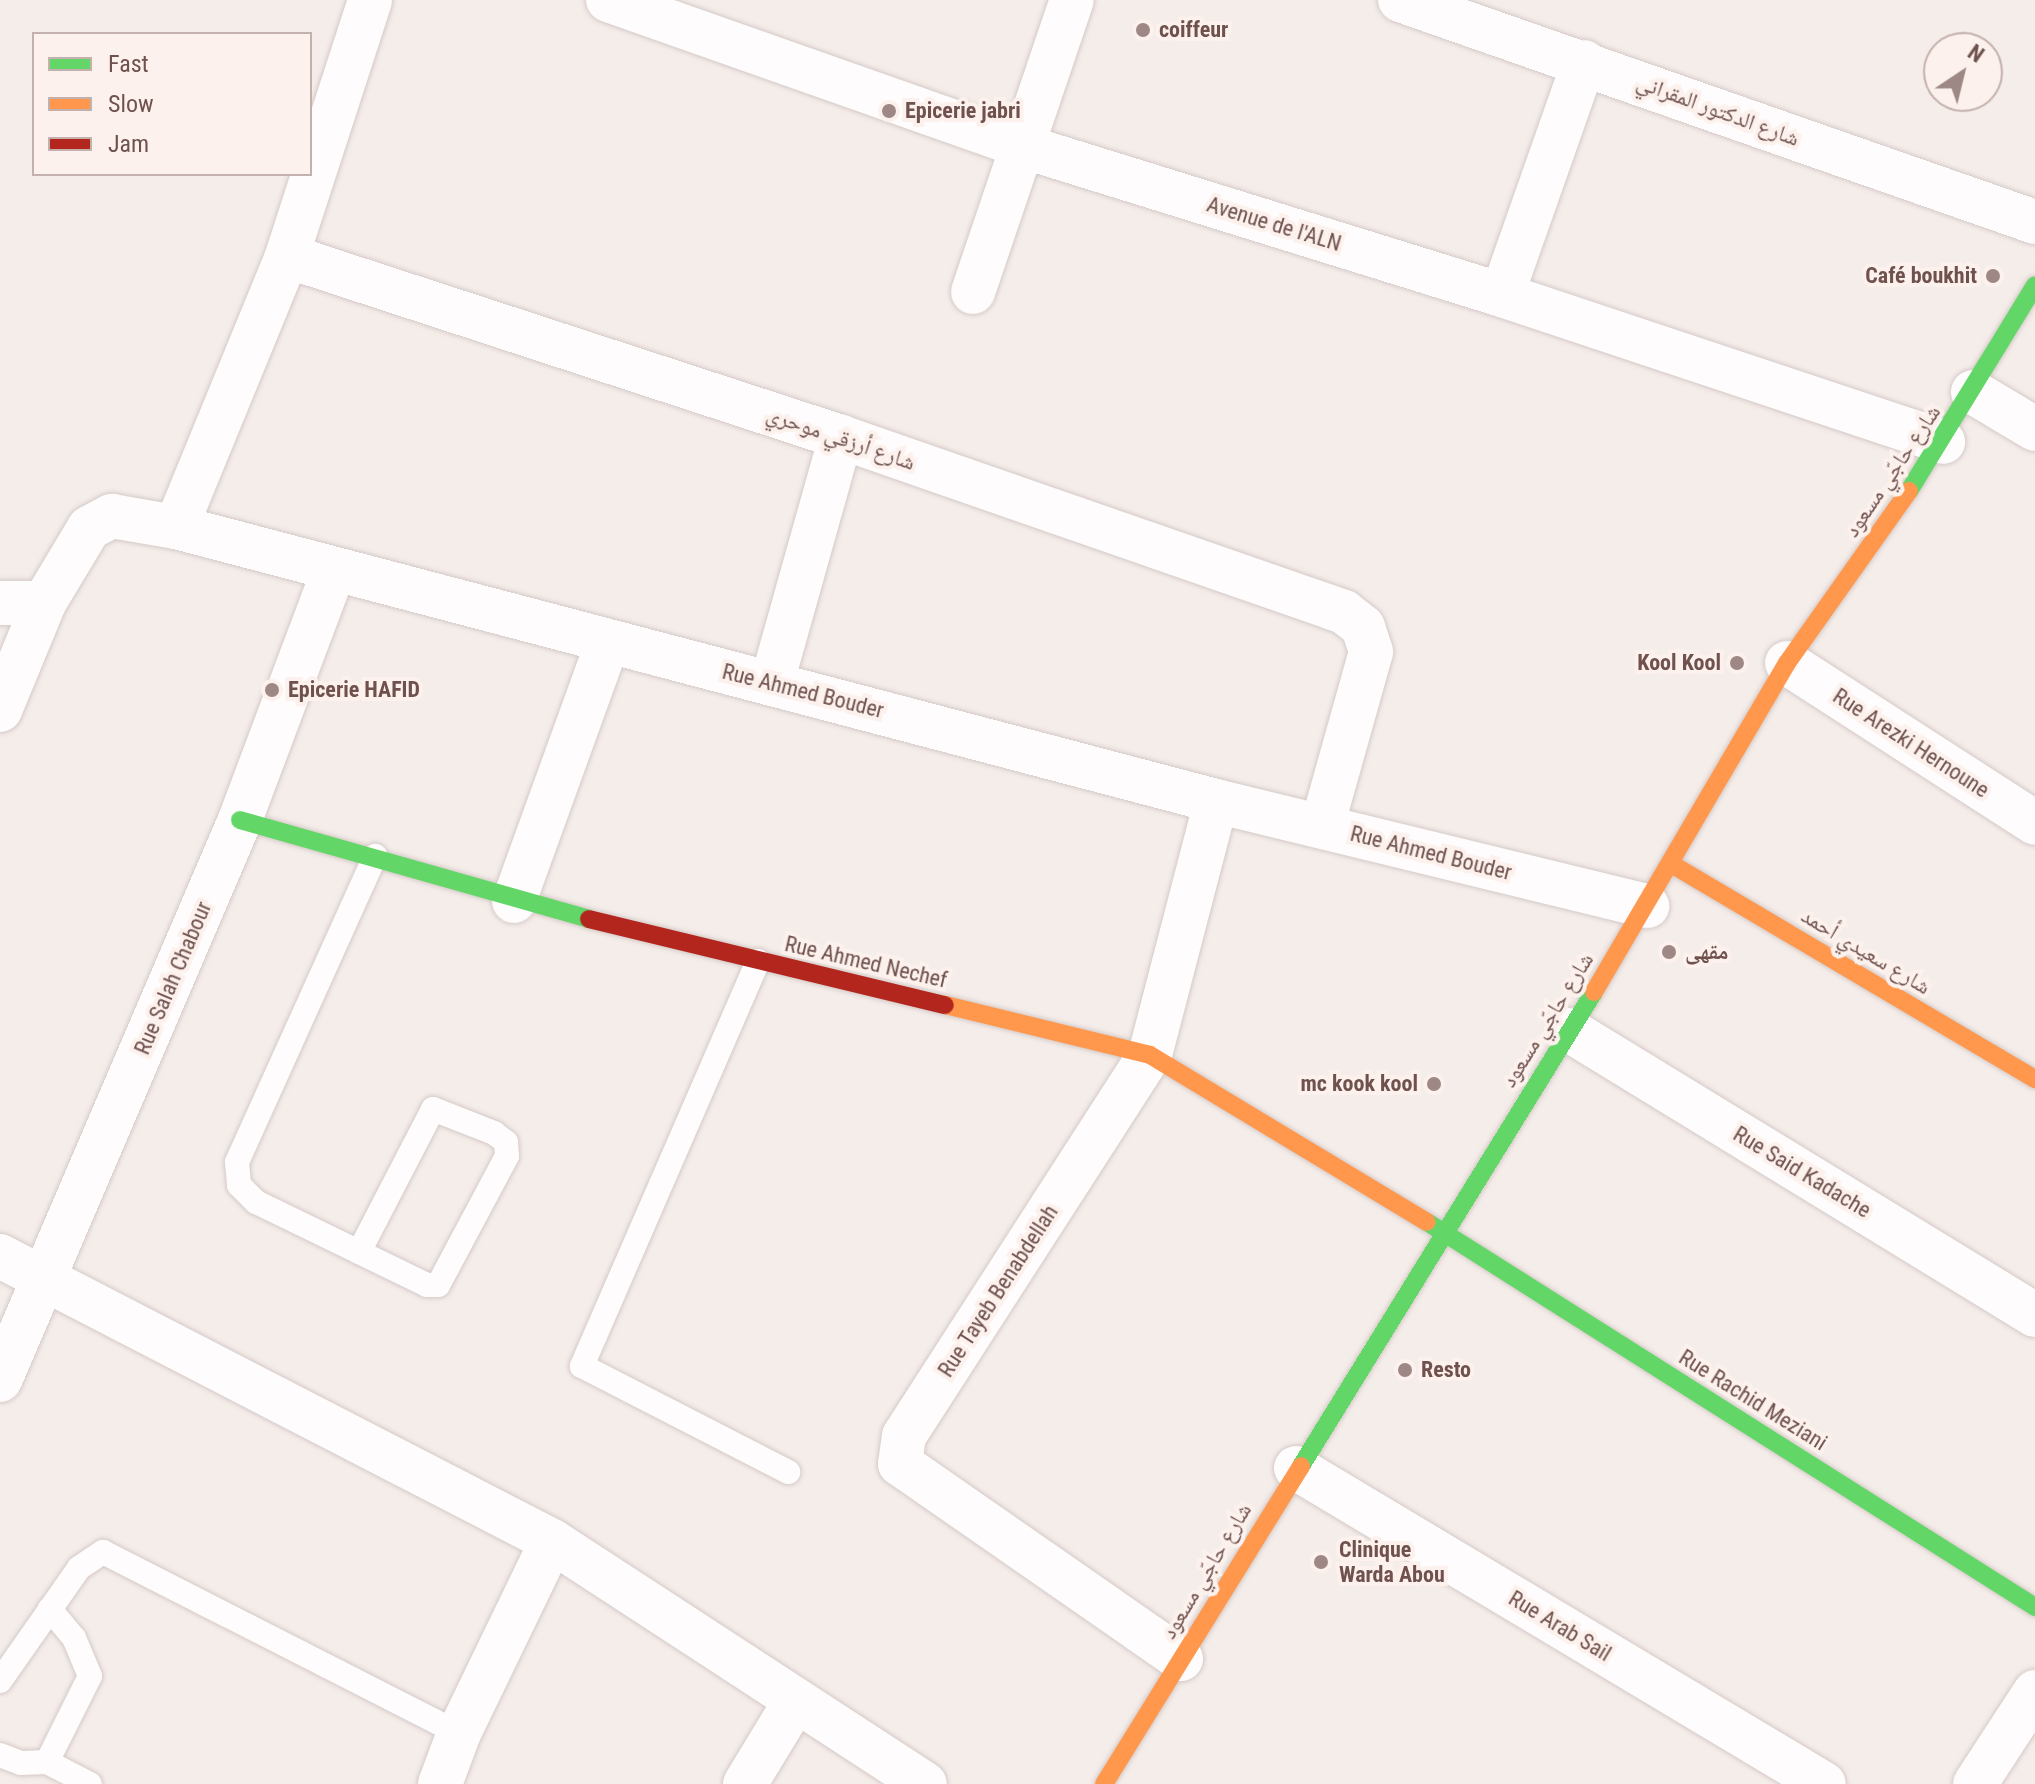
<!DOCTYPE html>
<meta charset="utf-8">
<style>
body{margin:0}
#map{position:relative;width:2035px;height:1784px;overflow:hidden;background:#f5edea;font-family:"Roboto Condensed","Noto Naskh Arabic",sans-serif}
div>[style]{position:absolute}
.roads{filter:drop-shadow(0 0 2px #d4cac7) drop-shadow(0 0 2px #d4cac7)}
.lane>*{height:24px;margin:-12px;padding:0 12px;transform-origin:12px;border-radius:12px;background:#fefcfc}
.street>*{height:44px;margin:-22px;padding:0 22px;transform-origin:22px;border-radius:22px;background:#fefcfc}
.fast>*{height:18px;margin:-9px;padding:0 9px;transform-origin:9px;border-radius:9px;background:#63d668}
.slow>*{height:18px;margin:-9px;padding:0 9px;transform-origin:9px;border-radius:9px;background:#ff974d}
.jam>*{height:18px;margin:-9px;padding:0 9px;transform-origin:9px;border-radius:9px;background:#b3261e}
.dots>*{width:22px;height:22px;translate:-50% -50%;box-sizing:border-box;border:4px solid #fcf1ec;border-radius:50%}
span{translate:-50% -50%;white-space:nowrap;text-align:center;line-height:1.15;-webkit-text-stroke:8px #fcf1ec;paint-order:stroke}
.poi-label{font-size:22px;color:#6f514e;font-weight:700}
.left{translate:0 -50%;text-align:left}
.right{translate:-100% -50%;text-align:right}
.street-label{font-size:22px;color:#6f514e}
.legend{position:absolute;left:32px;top:32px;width:280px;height:144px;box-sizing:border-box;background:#fcf1ec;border:2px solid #c4b1ad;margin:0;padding:10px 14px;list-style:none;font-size:24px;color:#6f514e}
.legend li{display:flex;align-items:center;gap:16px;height:40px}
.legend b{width:40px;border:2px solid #c4b1ad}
.north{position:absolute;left:1923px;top:32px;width:80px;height:80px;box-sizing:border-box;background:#fcf1ec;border:2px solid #c4b1ad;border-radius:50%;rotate:35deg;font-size:22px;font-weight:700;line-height:32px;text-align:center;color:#6f514e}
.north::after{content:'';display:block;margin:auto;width:28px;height:36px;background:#9e8885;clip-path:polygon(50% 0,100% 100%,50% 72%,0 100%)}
</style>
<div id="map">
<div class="roads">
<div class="lane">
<div style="left:758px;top:961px;width:442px;rotate:113.5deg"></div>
<div style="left:582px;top:1366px;width:232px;rotate:27.2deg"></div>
<div style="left:359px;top:1252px;width:161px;rotate:-62.6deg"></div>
<div style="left:433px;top:1109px;width:66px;rotate:21.5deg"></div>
<div style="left:494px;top:1133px;width:15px;rotate:37deg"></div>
<div style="left:506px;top:1142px;width:14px;rotate:86deg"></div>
<div style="left:507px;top:1156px;width:146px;rotate:118.1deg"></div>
<div style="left:438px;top:1285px;width:11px;rotate:180deg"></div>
<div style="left:427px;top:1285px;width:190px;rotate:-154.1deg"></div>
<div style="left:256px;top:1202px;width:24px;rotate:-135deg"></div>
<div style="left:239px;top:1185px;width:23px;rotate:-95deg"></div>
<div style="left:237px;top:1162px;width:336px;rotate:-65.7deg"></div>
<div style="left:0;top:1681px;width:138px;rotate:-55deg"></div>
<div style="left:79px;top:1568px;width:29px;rotate:-34deg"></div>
<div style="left:103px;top:1552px;width:399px;rotate:27deg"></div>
<div style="left:0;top:1755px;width:22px;rotate:21deg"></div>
<div style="left:21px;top:1763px;width:26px;rotate:-2deg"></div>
<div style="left:47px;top:1762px;width:96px;rotate:-63.4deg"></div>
<div style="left:90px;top:1676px;width:41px;rotate:-112.8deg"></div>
<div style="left:74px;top:1638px;width:38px;rotate:-130deg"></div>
<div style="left:47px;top:1762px;width:48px;rotate:27.1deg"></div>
</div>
<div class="street">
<div style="left:608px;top:0;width:439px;rotate:19.4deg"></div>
<div style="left:1022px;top:146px;width:503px;rotate:17.25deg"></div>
<div style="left:1502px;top:295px;width:465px;rotate:18.4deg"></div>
<div style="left:1400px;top:0;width:673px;rotate:19.27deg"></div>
<div style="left:287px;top:256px;width:583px;rotate:18.09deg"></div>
<div style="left:841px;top:437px;width:533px;rotate:19.18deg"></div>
<div style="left:1344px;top:612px;width:24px;rotate:38deg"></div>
<div style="left:1363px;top:627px;width:26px;rotate:72deg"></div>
<div style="left:1371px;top:652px;width:181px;rotate:105.7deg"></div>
<div style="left:973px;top:292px;width:308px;rotate:-71.3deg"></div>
<div style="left:1502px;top:295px;width:247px;rotate:-70.6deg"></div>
<div style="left:1973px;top:392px;width:72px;rotate:30.8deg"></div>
<div style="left:176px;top:527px;width:293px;rotate:-67.7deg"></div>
<div style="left:287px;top:256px;width:269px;rotate:-72deg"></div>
<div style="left:0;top:603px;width:44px"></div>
<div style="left:44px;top:603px;width:87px;rotate:-59deg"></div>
<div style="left:89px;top:528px;width:26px;rotate:-28deg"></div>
<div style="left:112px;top:516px;width:65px;rotate:9.8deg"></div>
<div style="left:176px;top:527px;width:1075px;rotate:14.76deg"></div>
<div style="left:1216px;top:801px;width:444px;rotate:13.7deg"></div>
<div style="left:1787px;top:663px;width:295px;rotate:32.8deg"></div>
<div style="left:772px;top:682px;width:255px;rotate:-74.3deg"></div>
<div style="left:0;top:710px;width:116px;rotate:-67.6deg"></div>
<div style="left:514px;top:901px;width:273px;rotate:-70.1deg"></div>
<div style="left:1569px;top:1030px;width:546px;rotate:31.45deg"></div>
<div style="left:0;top:1256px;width:621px;rotate:27.31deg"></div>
<div style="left:552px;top:1541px;width:445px;rotate:33.1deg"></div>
<div style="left:0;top:1380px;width:609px;rotate:-66.8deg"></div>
<div style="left:240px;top:820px;width:267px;rotate:-69.4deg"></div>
<div style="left:1296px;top:1468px;width:615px;rotate:30.9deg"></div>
<div style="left:1181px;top:1659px;width:342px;rotate:-145.2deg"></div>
<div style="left:900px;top:1464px;width:28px;rotate:-82deg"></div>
<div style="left:904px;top:1436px;width:454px;rotate:-57.2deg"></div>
<div style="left:1150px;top:1055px;width:262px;rotate:-75.4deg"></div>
<div style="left:440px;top:1784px;width:54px;rotate:-69.6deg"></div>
<div style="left:459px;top:1733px;width:213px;rotate:-64.2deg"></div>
<div style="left:745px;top:1784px;width:98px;rotate:-58.7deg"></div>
<div style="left:1975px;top:1784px;width:110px;rotate:-56.9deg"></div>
</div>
<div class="fast">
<div style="left:1909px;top:491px;width:241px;rotate:-58.5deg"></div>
<div style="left:240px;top:820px;width:363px;rotate:15.8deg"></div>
<div style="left:1427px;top:1222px;width:720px;rotate:32.34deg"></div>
<div style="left:1301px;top:1466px;width:557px;rotate:-58.28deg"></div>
</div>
<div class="slow">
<div style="left:1673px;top:865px;width:421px;rotate:30.6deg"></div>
<div style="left:1594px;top:992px;width:381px;rotate:-59.6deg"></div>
<div style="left:1787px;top:663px;width:211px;rotate:-54.7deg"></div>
<div style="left:945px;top:1005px;width:211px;rotate:13.7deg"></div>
<div style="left:1150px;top:1055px;width:323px;rotate:31.1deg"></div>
<div style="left:1104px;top:1784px;width:374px;rotate:-58.2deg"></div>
</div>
<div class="jam">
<div style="left:589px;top:919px;width:366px;rotate:13.6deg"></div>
</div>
</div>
<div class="dots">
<div style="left:1143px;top:30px;background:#9e8885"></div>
<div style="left:889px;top:111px;background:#9e8885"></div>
<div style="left:1993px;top:276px;background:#9e8885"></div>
<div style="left:1737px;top:663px;background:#9e8885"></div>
<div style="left:272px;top:690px;background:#9e8885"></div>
<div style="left:1669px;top:952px;background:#9e8885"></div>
<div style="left:1434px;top:1084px;background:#9e8885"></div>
<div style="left:1405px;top:1370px;background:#9e8885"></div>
<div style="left:1321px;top:1562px;background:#9e8885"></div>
</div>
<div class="poi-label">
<span class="left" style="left:1159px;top:30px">coiffeur</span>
<span class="left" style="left:905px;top:111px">Epicerie jabri</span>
<span class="right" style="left:1977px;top:276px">Café boukhit</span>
<span class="right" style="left:1721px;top:663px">Kool Kool</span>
<span class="left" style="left:288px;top:690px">Epicerie HAFID</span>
<span class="left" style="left:1685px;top:952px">مقهى</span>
<span class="right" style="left:1418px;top:1084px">mc kook kool</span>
<span class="left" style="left:1421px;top:1370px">Resto</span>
<span class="left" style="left:1339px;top:1562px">Clinique<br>Warda Abou</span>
</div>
<div class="street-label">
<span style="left:1718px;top:110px;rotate:20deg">شارع الدكتور المقراني</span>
<span style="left:1274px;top:224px;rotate:17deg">Avenue de l'ALN</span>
<span style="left:841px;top:438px;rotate:19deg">شارع أرزقي موحري</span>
<span style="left:1892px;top:471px;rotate:-56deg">شارع حاجّي مسعود</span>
<span style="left:803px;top:691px;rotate:14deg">Rue Ahmed Bouder</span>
<span style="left:1911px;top:743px;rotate:33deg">Rue Arezki Hernoune</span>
<span style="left:1431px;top:853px;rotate:14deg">Rue Ahmed Bouder</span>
<span style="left:1866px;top:951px;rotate:31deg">شارع سعيدي أحمد</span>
<span style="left:866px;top:962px;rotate:13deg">Rue Ahmed Nechef</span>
<span style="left:173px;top:978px;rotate:-67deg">Rue Salah Chabour</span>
<span style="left:1547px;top:1020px;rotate:-58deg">شارع حاجّي مسعود</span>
<span style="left:1802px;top:1172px;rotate:31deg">Rue Said Kadache</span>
<span style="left:998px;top:1291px;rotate:-57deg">Rue Tayeb Benabdellah</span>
<span style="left:1753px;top:1400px;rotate:32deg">Rue Rachid Meziani</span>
<span style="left:1206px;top:1571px;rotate:-59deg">شارع حاجّي مسعود</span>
<span style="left:1560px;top:1626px;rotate:31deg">Rue Arab Sail</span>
</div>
<ul class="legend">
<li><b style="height:10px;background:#63d668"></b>Fast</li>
<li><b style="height:10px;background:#ff974d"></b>Slow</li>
<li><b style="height:10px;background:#b3261e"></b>Jam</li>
</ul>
<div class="north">N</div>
</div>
